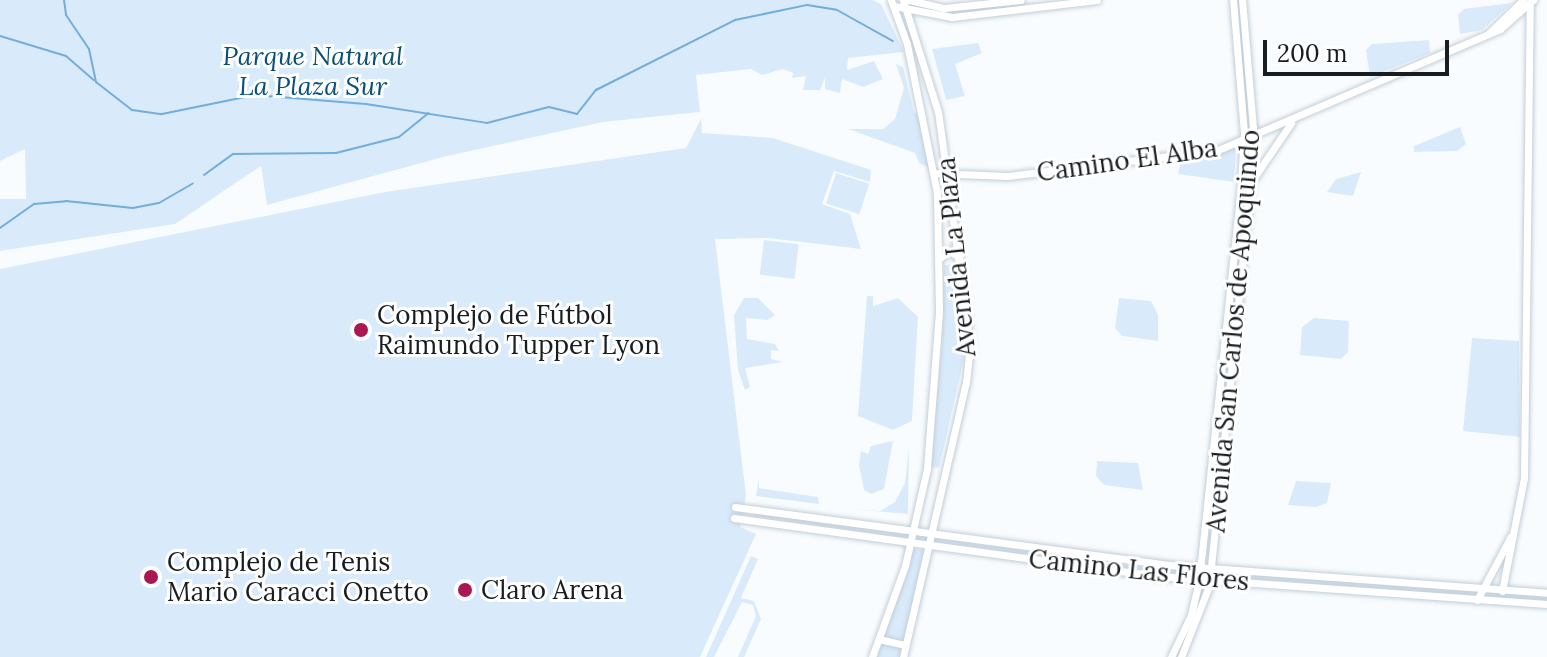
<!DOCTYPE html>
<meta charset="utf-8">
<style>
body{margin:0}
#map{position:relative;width:1547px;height:657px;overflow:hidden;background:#f9fcfe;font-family:Lora,serif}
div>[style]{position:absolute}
.green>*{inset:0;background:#d9ebfb;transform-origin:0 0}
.stream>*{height:2px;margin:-1px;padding:0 1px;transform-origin:1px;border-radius:1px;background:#73addb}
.roads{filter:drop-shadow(0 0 2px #c2ced8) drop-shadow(0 0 2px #c2ced8)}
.secondary>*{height:7px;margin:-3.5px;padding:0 3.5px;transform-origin:3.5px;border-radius:3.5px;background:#fff}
.dots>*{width:22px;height:22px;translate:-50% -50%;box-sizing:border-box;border:4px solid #fff;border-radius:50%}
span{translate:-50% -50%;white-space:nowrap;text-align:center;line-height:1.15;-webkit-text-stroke:6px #fff;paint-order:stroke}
.park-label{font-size:26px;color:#084f7a;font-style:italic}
.street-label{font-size:26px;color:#181d20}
.poi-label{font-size:26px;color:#181d20}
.left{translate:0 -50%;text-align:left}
.scale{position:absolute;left:1263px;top:40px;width:186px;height:36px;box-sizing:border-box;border:4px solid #181d20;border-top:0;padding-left:10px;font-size:24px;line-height:28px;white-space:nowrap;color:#181d20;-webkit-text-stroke:6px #fff;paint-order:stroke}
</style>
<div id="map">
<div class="green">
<div style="clip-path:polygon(0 0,873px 0,881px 4px,904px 52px,848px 58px,847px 70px,874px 61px,883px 79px,863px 87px,842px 79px,840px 93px,825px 89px,825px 78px,820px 90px,803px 90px,806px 76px,792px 78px,793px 73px,783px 69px,762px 75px,751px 69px,696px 75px,700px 112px,603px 122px,447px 156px,267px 205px,261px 166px,175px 224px,0 251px,0 199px,26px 199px,25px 149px,0 161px)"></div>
<div style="clip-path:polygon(1512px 3px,1482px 30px,1460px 34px,1458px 15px,1464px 9px)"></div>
<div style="clip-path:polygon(1429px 40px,1430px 53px,1370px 77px,1366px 50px,1372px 44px)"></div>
<div style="clip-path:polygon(978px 43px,982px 53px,955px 64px,965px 96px,946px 100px,932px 49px)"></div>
<div style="clip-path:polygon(896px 64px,903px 67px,914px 112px,921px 117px,931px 168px,919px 163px,915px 153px,848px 129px,883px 129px,895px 119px,904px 88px)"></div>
<div style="clip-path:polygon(701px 119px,702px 133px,773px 138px,871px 170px,870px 182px,834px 171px,822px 204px,850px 214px,861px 249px,768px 238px,715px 239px,746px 495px,740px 527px,756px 534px,700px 657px,0 657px,0 269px,385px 192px,686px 148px)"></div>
<div style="clip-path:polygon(1460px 127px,1466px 144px,1457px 151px,1414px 152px,1414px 146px)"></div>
<div style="clip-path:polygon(1236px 146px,1234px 182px,1178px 174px,1180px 165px)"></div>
<div style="clip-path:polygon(1361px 172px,1353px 196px,1327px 192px,1336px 179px)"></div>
<div style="left:836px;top:173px;width:35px;height:32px;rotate:18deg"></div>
<div style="left:764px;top:240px;width:35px;height:35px;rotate:7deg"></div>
<div style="clip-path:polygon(1239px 251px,1224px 406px,1223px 407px,1221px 405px)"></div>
<div style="clip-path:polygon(956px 264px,965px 354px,939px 468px,930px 467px,942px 344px,944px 265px)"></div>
<div style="clip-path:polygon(867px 296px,873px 296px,873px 306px,898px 298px,918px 317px,912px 421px,893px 430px,858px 416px)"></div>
<div style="clip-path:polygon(744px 298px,758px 298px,775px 315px,767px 320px,746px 318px,747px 339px,775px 344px,779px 351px,771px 350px,771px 359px,783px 362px,745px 368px,750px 387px,745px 390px,738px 370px,734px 315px)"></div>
<div style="clip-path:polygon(1119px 298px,1151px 301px,1158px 315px,1158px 341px,1122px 336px,1115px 328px)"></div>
<div style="clip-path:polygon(1314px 318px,1349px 321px,1348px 352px,1341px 359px,1300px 355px,1302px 327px)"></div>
<div style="clip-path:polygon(1472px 338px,1519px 341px,1520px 437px,1463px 431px)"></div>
<div style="clip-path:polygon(893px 441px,884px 489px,871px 494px,864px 490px,859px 465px,861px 451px,868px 454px,871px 446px)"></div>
<div style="clip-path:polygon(909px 448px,908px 514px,852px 509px,880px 511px,895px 502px,905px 483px)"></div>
<div style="clip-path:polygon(1097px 461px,1138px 463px,1143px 490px,1104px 485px,1096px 476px)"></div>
<div style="clip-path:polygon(759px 479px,759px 488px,818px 497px,819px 504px,756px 496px)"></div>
<div style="clip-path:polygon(1296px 481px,1331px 483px,1327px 503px,1316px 507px,1288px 505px)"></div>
<div style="clip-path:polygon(756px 512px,1130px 565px,1547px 596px,1547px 602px,1126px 569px,755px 516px)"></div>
<div style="clip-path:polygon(913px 549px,926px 551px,901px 657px,876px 657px)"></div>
<div style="clip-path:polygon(751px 556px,758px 559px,741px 598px,754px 601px,761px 619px,744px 657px,738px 657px,756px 616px,753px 605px,742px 602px,714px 657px,706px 657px)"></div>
</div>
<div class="stream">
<div style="left:64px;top:0;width:15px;rotate:82deg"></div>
<div style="left:66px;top:15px;width:41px;rotate:55.9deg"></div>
<div style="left:89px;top:49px;width:34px;rotate:78deg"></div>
<div style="left:96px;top:82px;width:46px;rotate:37.9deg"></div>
<div style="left:132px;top:110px;width:30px;rotate:8deg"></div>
<div style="left:162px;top:114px;width:95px;rotate:-11.5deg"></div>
<div style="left:255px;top:95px;width:111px;rotate:4.6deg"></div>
<div style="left:366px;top:104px;width:122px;rotate:8.9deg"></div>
<div style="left:487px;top:123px;width:64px;rotate:-14.5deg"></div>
<div style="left:549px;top:107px;width:29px;rotate:14deg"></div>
<div style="left:577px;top:114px;width:31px;rotate:-52deg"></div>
<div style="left:596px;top:90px;width:156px;rotate:-26.7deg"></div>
<div style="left:735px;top:20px;width:74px;rotate:-11.8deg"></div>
<div style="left:807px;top:5px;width:30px;rotate:9deg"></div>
<div style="left:837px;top:10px;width:64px;rotate:29deg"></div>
<div style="left:0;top:36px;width:69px;rotate:16.9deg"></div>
<div style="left:66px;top:56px;width:37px;rotate:41deg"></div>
<div style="left:204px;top:175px;width:36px;rotate:-36deg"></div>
<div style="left:233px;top:154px;width:103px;rotate:-0.6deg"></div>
<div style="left:336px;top:153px;width:65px;rotate:-14.3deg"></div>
<div style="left:399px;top:137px;width:38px;rotate:-39deg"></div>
<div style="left:0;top:228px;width:42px;rotate:-35.2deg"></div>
<div style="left:34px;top:204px;width:32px;rotate:-5deg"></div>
<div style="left:66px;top:201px;width:67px;rotate:6deg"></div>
<div style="left:133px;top:208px;width:26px;rotate:-11deg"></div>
<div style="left:159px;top:203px;width:39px;rotate:-30deg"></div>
</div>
<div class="roads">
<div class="secondary">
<div style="left:909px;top:0;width:36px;rotate:13deg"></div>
<div style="left:944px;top:8px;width:77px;rotate:-5.9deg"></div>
<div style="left:894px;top:6px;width:59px;rotate:10.7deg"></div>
<div style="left:952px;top:17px;width:146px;rotate:-6.7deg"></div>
<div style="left:1490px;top:32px;width:46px;rotate:-44.1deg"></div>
<div style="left:934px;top:173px;width:74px;rotate:2.3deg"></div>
<div style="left:1008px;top:176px;width:212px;rotate:-7.1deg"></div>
<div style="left:1218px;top:150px;width:307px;rotate:-23.2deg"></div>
<div style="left:1500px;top:29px;width:44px;rotate:-41.3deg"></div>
<div style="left:1253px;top:179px;width:68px;rotate:-55.8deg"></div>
<div style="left:940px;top:258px;width:11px;rotate:-38deg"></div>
<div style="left:949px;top:251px;width:12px;rotate:31deg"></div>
<div style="left:735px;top:507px;width:438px;rotate:7.6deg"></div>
<div style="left:1169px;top:565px;width:379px;rotate:4.2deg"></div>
<div style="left:734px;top:518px;width:427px;rotate:7.8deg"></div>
<div style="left:1157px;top:576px;width:391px;rotate:4.1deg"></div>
<div style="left:1502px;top:591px;width:115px;rotate:-79deg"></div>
<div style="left:1524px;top:478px;width:476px;rotate:-89.3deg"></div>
<div style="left:1477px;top:600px;width:72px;rotate:-62deg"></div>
<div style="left:879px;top:639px;width:27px;rotate:13deg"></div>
<div style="left:872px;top:657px;width:97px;rotate:-70.1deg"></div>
<div style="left:905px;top:566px;width:100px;rotate:-77.3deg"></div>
<div style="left:927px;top:468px;width:157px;rotate:-85.6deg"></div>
<div style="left:939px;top:311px;width:118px;rotate:-91deg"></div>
<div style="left:937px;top:193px;width:152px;rotate:-101.4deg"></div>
<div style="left:907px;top:44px;width:47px;rotate:-110deg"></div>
<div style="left:903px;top:657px;width:281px;rotate:-77.1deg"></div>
<div style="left:966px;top:383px;width:38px;rotate:-84deg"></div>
<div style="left:970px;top:345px;width:235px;rotate:-97.8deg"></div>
<div style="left:938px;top:112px;width:117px;rotate:-107.4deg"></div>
<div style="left:1171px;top:657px;width:47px;rotate:-64.5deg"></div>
<div style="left:1191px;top:615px;width:36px;rotate:-77deg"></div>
<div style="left:1199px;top:580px;width:396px;rotate:-83.9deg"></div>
<div style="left:1241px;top:186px;width:53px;rotate:-86.8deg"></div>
<div style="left:1244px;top:133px;width:133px;rotate:-94.7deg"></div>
<div style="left:1181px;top:657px;width:76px;rotate:-68.5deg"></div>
<div style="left:1209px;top:586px;width:400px;rotate:-84.1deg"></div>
<div style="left:1250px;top:188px;width:60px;rotate:-87.1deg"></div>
<div style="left:1253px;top:128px;width:128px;rotate:-94.9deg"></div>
</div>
</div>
<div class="dots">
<div style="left:361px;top:330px;background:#aa1851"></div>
<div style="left:151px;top:577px;background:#aa1851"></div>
<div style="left:465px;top:590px;background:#aa1851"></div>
</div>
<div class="park-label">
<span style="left:313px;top:71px">Parque Natural<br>La Plaza Sur</span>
</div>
<div class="street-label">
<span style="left:1127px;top:160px;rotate:-8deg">Camino El Alba</span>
<span style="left:956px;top:257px;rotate:-96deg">Avenida La Plaza</span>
<span style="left:1233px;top:331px;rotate:-85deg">Avenida San Carlos de Apoquindo</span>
<span style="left:1139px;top:570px;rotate:6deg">Camino Las Flores</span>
</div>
<div class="poi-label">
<span class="left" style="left:377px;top:330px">Complejo de Fútbol<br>Raimundo Tupper Lyon</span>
<span class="left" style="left:167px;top:577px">Complejo de Tenis<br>Mario Caracci Onetto</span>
<span class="left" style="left:481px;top:590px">Claro Arena</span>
</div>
<div class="scale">200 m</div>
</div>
